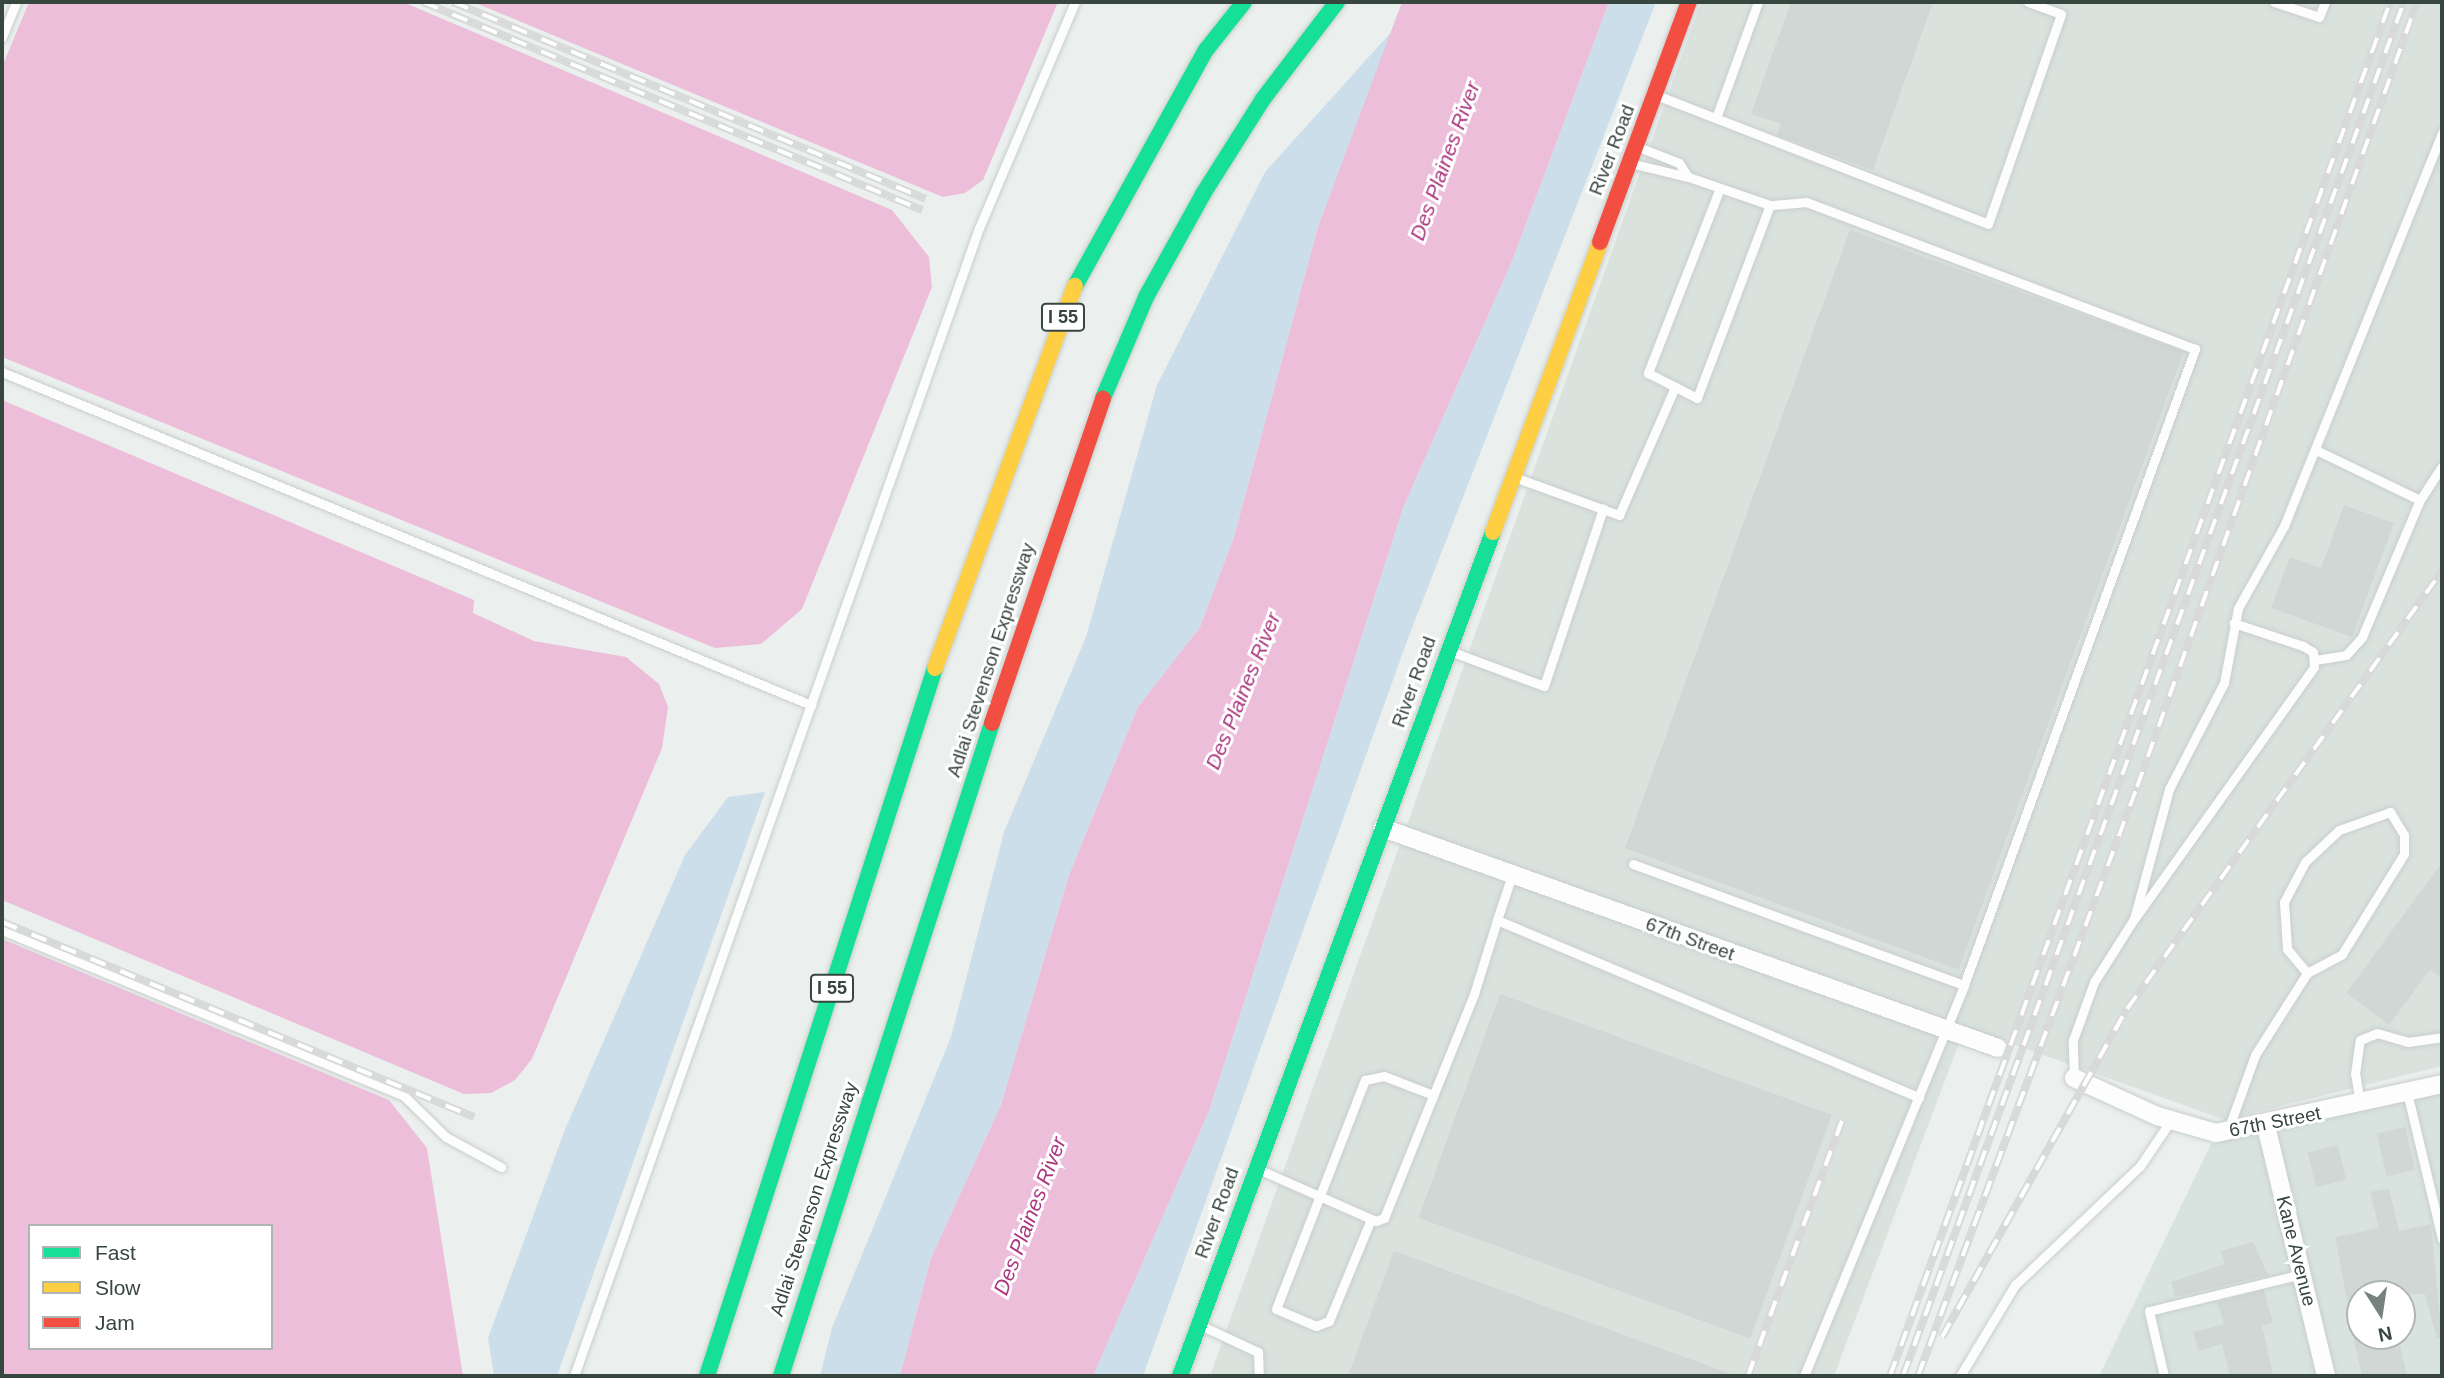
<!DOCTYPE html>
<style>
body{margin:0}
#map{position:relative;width:2444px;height:1378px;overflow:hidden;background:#ebf0ee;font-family:Arial,sans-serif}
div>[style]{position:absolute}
.residential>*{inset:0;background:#d8e3e0}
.industrial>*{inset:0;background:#dae2de}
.green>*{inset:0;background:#ccdee9}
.water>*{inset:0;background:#ecbeda}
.building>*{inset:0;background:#d0d7d4;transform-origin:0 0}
.roads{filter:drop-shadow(0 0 2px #c8cecc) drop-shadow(0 0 2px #c8cecc)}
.lane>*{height:9px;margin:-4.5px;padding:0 4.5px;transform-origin:4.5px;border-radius:4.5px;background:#fcfdfc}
.street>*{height:18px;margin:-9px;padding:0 9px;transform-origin:9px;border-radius:9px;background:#fcfdfc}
.fast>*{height:16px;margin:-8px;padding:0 8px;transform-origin:8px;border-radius:8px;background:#16e098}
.slow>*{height:16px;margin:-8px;padding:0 8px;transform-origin:8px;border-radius:8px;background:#ffcf43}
.jam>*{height:16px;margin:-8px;padding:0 8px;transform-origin:8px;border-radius:8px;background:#f24e42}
.rail>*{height:8px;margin-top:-4px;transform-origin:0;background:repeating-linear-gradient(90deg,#fff 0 16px,#d8d9d9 0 32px);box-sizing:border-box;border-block:2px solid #d8d9d9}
span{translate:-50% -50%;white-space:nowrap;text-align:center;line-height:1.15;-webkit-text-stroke:6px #fff;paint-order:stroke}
.shield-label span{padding:2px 5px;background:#fff;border:2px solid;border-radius:5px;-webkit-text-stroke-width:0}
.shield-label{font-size:18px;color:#37463f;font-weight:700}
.street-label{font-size:19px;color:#37463f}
.water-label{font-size:21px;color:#ab367d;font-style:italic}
.frame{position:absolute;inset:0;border:4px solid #37463f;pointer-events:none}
.legend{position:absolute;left:28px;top:1224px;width:245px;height:126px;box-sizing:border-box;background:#fff;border:2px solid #afb5b2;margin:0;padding:9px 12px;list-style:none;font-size:21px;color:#37463f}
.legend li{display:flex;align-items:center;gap:14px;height:35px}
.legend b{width:35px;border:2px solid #afb5b2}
.north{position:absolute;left:2346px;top:1280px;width:70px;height:70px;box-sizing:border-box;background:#fff;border:2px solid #afb5b2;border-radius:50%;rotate:168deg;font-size:19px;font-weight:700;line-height:28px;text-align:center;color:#37463f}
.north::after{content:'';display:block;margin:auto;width:24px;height:32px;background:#76827c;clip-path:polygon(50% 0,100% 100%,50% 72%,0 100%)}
</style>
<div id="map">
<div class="residential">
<div style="clip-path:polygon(evenodd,2442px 1088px,2442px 1376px,2099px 1376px,2211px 1144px,2442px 1088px,2360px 1294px,2402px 1294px,2402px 1336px,2360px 1336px,2360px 1294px)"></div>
</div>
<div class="industrial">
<div style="clip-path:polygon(1701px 2px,2442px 2px,2442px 1066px,2225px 1120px,1965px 1027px,1834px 1376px,1210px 1376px)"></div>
</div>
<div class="green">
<div style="clip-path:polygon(1609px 2px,1656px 2px,1407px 641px,1143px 1376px,1093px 1376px,1209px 1111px,1403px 508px,1512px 261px)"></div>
<div style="clip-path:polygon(1393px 30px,1318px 227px,1234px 537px,1200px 627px,1138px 707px,1069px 875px,1001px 1105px,931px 1258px,900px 1376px,820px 1376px,832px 1328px,951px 1037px,1004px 832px,1086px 637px,1157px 385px,1265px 172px)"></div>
<div style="clip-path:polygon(765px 792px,557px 1376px,494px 1376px,488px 1338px,566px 1127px,685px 855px,728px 797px)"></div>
</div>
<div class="water">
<div style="clip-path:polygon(29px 2px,403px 2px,892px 210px,929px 257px,932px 287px,802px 609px,761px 644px,715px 648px,2px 357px,2px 67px)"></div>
<div style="clip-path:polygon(473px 2px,1058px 2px,983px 180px,965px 193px,943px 197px)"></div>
<div style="clip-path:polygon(1402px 2px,1609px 2px,1512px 261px,1403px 508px,1209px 1111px,1093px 1376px,900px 1376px,931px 1258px,1001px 1105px,1069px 875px,1138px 707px,1200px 627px,1234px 537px,1318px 227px)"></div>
<div style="clip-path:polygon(2px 400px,474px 600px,473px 613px,534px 641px,626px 657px,659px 684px,668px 707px,662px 748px,532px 1059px,515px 1080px,491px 1093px,464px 1094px,2px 900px)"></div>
<div style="clip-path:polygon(evenodd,2px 939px,389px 1100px,427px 1148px,463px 1376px,2px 1376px,2px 939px,30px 1226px,271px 1226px,271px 1348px,30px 1348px,30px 1226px)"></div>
</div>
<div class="building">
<div style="clip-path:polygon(1791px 2px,1933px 2px,1873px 170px,1777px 135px,1781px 124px,1751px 114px)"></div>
<div style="left:1850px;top:230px;width:355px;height:658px;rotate:20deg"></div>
<div style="clip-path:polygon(2344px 505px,2394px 523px,2352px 637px,2271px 608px,2290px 557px,2321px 568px)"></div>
<div style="clip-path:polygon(2442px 863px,2442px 979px,2430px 970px,2389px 1025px,2346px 993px)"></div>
<div style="left:1500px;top:994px;width:353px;height:238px;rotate:20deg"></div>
<div style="left:2405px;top:1127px;width:44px;height:29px;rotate:77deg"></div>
<div style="left:2338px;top:1145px;width:36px;height:31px;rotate:77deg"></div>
<div style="clip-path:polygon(2389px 1188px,2399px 1231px,2431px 1224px,2442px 1339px,2437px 1339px,2425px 1294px,2360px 1294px,2360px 1330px,2353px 1331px,2335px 1237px,2379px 1228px,2370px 1192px)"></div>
<div style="clip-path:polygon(2253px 1242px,2268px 1275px,2175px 1297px,2171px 1282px,2225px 1264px,2221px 1251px)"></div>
<div style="clip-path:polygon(1394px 1251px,1731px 1374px,1731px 1376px,1348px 1376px)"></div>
<div style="clip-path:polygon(2264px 1290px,2273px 1323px,2262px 1326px,2273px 1374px,2230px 1376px,2222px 1344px,2198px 1351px,2193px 1332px,2224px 1324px,2217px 1302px)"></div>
<div style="clip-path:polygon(2353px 1336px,2398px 1336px,2407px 1376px,2362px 1376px)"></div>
</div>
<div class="roads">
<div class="lane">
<div style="left:2274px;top:2px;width:47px;rotate:18.4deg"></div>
<div style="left:2319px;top:17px;width:16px;rotate:-68deg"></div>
<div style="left:2px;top:37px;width:38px;rotate:-68deg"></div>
<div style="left:1656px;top:95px;width:356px;rotate:21.2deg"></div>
<div style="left:1988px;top:224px;width:222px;rotate:-70.8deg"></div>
<div style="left:2061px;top:14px;width:35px;rotate:-160deg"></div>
<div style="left:1716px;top:118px;width:123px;rotate:-70.1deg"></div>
<div style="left:1630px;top:163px;width:60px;rotate:13.6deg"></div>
<div style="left:1688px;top:177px;width:17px;rotate:-123deg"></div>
<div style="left:1679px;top:163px;width:46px;rotate:-158.4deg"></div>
<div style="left:1720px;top:188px;width:199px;rotate:111.3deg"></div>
<div style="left:1648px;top:373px;width:55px;rotate:27deg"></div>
<div style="left:1697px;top:398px;width:206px;rotate:-69.3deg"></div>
<div style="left:2px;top:372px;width:875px;rotate:22.37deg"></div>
<div style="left:2316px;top:450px;width:115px;rotate:25.7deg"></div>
<div style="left:2420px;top:500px;width:40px;rotate:-57.1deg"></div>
<div style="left:1514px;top:477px;width:112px;rotate:19.9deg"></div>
<div style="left:1619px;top:515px;width:140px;rotate:-66.4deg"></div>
<div style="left:1450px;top:651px;width:100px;rotate:20.4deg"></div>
<div style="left:1544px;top:686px;width:187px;rotate:-71.6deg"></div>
<div style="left:2315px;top:660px;width:31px;rotate:-9deg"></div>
<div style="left:2346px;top:655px;width:24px;rotate:-48deg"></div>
<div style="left:2362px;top:637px;width:149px;rotate:-67.1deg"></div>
<div style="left:1633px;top:864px;width:352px;rotate:20.1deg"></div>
<div style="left:1964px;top:985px;width:677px;rotate:-70.04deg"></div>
<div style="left:2195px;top:349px;width:415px;rotate:-159.3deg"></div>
<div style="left:1807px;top:202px;width:37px;rotate:175deg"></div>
<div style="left:1770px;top:205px;width:87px;rotate:-161.1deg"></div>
<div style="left:2135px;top:918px;width:308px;rotate:-54.5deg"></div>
<div style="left:2314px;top:667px;width:15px;rotate:-94deg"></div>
<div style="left:2313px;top:652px;width:12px;rotate:-149deg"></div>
<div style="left:2303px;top:646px;width:73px;rotate:-161.6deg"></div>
<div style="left:1497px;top:920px;width:47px;rotate:-71.6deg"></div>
<div style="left:2px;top:930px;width:435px;rotate:22.4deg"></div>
<div style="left:404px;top:1096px;width:59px;rotate:44.3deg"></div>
<div style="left:446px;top:1137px;width:63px;rotate:28.6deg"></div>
<div style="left:2074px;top:1078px;width:38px;rotate:-92deg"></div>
<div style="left:2073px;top:1040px;width:62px;rotate:-70.1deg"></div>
<div style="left:2094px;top:982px;width:75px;rotate:-57.6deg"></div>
<div style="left:2134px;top:919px;width:135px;rotate:-74.9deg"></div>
<div style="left:2169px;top:789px;width:119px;rotate:-62.6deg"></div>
<div style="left:2224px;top:683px;width:76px;rotate:-79.4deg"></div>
<div style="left:2238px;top:608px;width:94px;rotate:-60.7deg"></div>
<div style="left:2284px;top:526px;width:424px;rotate:-68.1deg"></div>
<div style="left:2407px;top:1092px;width:151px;rotate:76.6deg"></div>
<div style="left:2360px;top:1104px;width:30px;rotate:-99deg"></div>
<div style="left:2355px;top:1074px;width:34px;rotate:-82deg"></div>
<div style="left:2360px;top:1040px;width:18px;rotate:-22deg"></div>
<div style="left:2377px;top:1033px;width:32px;rotate:16deg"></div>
<div style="left:2408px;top:1042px;width:34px;rotate:-8deg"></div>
<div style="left:2228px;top:1130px;width:80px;rotate:-70.2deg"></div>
<div style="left:2255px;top:1055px;width:97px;rotate:-57.6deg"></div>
<div style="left:2307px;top:973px;width:40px;rotate:-28deg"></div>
<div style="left:2342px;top:954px;width:118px;rotate:-58.2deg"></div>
<div style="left:2404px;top:854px;width:19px;rotate:-90deg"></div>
<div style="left:2404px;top:835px;width:27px;rotate:-121deg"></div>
<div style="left:2390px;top:812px;width:54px;rotate:160.6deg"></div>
<div style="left:2339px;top:830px;width:47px;rotate:136.7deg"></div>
<div style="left:2305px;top:862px;width:45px;rotate:117.7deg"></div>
<div style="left:2284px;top:902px;width:47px;rotate:86.3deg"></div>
<div style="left:2287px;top:949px;width:31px;rotate:50deg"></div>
<div style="left:1258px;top:1169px;width:129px;rotate:23.8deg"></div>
<div style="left:1376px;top:1221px;width:9px;rotate:-21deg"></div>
<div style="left:1384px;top:1218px;width:241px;rotate:-68.1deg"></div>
<div style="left:1474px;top:994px;width:77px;rotate:-72.7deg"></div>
<div style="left:1497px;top:920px;width:458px;rotate:22.8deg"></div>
<div style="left:1371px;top:1219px;width:110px;rotate:112.4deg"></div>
<div style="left:1329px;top:1321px;width:14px;rotate:159deg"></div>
<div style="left:1316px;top:1326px;width:43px;rotate:-157deg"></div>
<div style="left:1276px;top:1309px;width:246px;rotate:-68.8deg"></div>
<div style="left:1365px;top:1080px;width:19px;rotate:-12deg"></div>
<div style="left:1384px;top:1076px;width:53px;rotate:21.2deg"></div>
<div style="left:1200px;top:1325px;width:64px;rotate:25deg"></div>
<div style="left:1258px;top:1352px;width:24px;rotate:88deg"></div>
<div style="left:574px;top:1376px;width:1217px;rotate:-70.57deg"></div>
<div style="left:979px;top:228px;width:246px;rotate:-67deg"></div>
<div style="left:1804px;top:1376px;width:422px;rotate:-67.7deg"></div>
<div style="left:1960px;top:1376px;width:106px;rotate:-58.9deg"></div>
<div style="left:2015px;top:1285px;width:173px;rotate:-43.6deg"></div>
<div style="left:2140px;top:1166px;width:55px;rotate:-56deg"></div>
<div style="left:2164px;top:1376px;width:67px;rotate:-103deg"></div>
<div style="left:2149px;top:1311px;width:157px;rotate:-13.6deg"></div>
</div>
<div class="street">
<div style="left:1383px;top:828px;width:653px;rotate:19.68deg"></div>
<div style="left:2074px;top:1078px;width:91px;rotate:24.6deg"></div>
<div style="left:2157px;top:1116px;width:61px;rotate:16.1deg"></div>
<div style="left:2216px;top:1133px;width:231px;rotate:-12.2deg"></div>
<div style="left:2266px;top:1126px;width:257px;rotate:76.5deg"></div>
</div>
<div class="fast">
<div style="left:1075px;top:286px;width:270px;rotate:-61deg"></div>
<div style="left:1206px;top:50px;width:61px;rotate:-51.6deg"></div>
<div style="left:1103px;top:398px;width:110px;rotate:-66.9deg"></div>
<div style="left:1146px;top:297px;width:118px;rotate:-61deg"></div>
<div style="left:1203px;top:194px;width:112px;rotate:-57.7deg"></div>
<div style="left:1263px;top:99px;width:122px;rotate:-52.7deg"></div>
<div style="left:707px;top:1376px;width:744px;rotate:-72.15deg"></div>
<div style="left:781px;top:1376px;width:686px;rotate:-72.09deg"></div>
<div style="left:1180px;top:1376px;width:900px;rotate:-69.65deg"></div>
</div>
<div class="slow">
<div style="left:1493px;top:532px;width:309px;rotate:-69.7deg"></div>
<div style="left:935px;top:668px;width:407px;rotate:-69.9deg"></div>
</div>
<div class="jam">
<div style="left:1600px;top:242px;width:256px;rotate:-69.7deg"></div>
<div style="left:992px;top:723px;width:343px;rotate:-71.1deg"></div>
</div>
</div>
<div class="rail">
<div style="left:423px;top:2px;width:541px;rotate:22.63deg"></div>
<div style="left:453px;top:2px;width:512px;rotate:22.61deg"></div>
<div style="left:2px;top:922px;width:511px;rotate:22.45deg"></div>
<div style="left:1942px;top:1337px;width:377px;rotate:-60.6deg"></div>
<div style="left:2127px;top:1009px;width:540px;rotate:-54.28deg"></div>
<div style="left:1748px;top:1376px;width:273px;rotate:-69.8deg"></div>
<div style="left:1890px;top:1376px;width:1462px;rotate:-70deg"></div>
<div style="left:1903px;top:1376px;width:1462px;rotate:-69.97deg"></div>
<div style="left:1918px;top:1376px;width:628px;rotate:-69.6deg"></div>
<div style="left:2137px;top:787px;width:833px;rotate:-70.37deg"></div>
</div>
<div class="shield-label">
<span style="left:1063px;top:317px">I 55</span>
<span style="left:832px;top:988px">I 55</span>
</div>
<div class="street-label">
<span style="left:1612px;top:150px;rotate:-69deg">River Road</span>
<span style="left:991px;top:660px;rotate:-72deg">Adlai Stevenson Expressway</span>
<span style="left:1414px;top:682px;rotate:-70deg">River Road</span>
<span style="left:1690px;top:939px;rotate:20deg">67th Street</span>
<span style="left:2275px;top:1122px;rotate:-11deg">67th Street</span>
<span style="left:814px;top:1199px;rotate:-72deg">Adlai Stevenson Expressway</span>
<span style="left:1217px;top:1213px;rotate:-70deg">River Road</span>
<span style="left:2296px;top:1251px;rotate:76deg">Kane Avenue</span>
</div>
<div class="water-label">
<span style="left:1445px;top:161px;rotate:-70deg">Des Plaines River</span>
<span style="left:1243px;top:691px;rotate:-68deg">Des Plaines River</span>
<span style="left:1030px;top:1216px;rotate:-69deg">Des Plaines River</span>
</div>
<div class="frame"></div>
<ul class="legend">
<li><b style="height:9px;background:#16e098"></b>Fast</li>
<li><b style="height:9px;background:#ffcf43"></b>Slow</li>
<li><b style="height:9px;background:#f24e42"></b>Jam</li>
</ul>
<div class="north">N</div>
</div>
